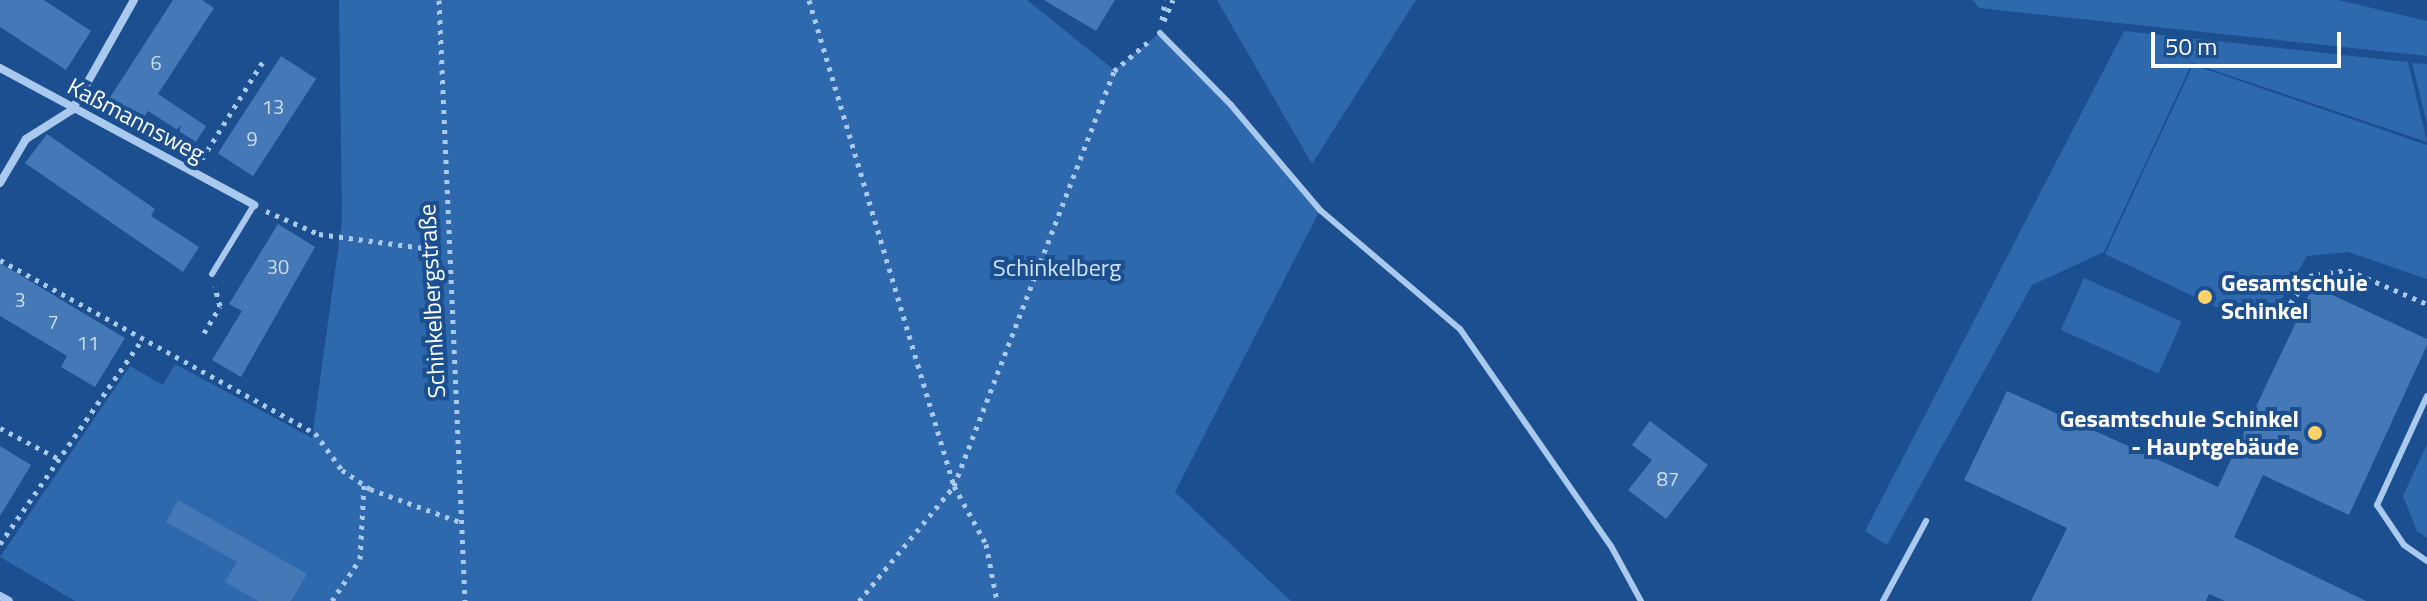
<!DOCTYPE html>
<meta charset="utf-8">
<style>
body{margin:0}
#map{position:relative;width:2427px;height:601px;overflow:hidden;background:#1b4f8f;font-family:"Titillium Web",sans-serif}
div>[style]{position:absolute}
.green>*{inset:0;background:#2e69ad;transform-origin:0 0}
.building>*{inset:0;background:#4478b7;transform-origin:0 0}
.path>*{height:5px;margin-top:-2.5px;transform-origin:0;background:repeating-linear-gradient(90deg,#a9c9ee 0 4px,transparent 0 10px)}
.lane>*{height:6px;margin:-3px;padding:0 3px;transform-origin:3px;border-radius:3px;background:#a9c9ee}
.street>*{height:8px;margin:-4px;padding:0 4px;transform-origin:4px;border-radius:4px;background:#a9c9ee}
.dots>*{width:22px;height:22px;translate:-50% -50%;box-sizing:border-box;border:4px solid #1b4f8f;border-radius:50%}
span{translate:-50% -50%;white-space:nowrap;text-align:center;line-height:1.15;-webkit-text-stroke:8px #1b4f8f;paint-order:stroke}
.number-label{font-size:20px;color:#d0dded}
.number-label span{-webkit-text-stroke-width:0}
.street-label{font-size:24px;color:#fff}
.park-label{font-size:24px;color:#cfe3fa}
.poi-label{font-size:24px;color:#fff;font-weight:700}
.left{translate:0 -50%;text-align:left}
.right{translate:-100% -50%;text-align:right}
.scale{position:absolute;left:2151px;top:32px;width:190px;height:36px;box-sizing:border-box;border:4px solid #fff;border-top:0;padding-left:10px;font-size:24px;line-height:28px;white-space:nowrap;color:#fff;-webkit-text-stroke:6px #1b4f8f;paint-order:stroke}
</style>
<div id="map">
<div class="green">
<div style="clip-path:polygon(339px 0,1027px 0,1114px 70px,1160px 33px,1231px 105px,1320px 210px,1175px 492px,1291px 601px,291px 601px,306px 574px,278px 581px,258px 601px,75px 601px,0 557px,130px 366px,163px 385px,175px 364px,312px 438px,342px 221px)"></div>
<div style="clip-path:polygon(1217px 0,1416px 0,1312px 164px)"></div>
<div style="clip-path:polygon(1973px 0,2338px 0,2427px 21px,2427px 56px,1979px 8px)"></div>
<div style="clip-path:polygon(2124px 31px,2408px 62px,2427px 142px,2192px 63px,2104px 252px,2032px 285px,1887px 545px,1865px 531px)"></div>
<div style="clip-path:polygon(2412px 63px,2427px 64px,2427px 124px)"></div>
<div style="clip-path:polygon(2193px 65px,2427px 145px,2427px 279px,2348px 252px,2307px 256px,2284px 296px,2247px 322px,2105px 254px)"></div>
<div style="left:2084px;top:278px;width:107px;height:57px;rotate:24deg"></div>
<div style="clip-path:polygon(2427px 444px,2427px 538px,2417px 531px,2403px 496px)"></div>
</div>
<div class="building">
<div style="clip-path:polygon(0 0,44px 0,91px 31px,66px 70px,0 27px)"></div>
<div style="clip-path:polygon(173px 0,202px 0,214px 8px,158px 94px,206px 126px,196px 142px,148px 111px,142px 120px,109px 99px)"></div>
<div style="clip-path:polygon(1044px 0,1115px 0,1096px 31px)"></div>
<div style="left:281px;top:56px;width:42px;height:116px;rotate:33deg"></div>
<div style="clip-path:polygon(47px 134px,155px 209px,151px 216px,199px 247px,183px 272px,25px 163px)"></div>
<div style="clip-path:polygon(278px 224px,315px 247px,241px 377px,212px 360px,242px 311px,229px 304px)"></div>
<div style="clip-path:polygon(0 263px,125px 338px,95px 387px,61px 367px,67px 356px,0 316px)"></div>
<div style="clip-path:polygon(2313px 286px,2427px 339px,2427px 345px,2349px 515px,2263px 475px,2234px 537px,2366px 601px,2225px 601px,2209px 594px,2206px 601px,2031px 601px,2067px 528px,1964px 480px,2007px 391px,2218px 487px)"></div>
<div style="clip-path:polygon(1650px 421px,1708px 465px,1666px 519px,1628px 490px,1652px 460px,1632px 445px)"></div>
<div style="clip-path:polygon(0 446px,31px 465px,0 516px)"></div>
<div style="clip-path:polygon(178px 500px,307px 574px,291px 601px,258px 601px,225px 582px,237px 562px,166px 522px)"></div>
</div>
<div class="path">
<div style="left:439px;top:0;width:602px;rotate:87.52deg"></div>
<div style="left:809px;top:0;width:507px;rotate:73.39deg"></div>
<div style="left:954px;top:486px;width:66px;rotate:61.1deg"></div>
<div style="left:986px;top:544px;width:58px;rotate:79.1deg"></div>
<div style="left:1162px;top:20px;width:20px;rotate:-81deg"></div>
<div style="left:1164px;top:21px;width:23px;rotate:-67deg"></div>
<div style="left:202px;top:159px;width:119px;rotate:-58deg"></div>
<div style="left:266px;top:211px;width:58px;rotate:23.5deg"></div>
<div style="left:319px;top:234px;width:128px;rotate:7.6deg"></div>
<div style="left:0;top:260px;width:359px;rotate:28.8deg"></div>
<div style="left:315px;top:433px;width:46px;rotate:53.9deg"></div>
<div style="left:342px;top:470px;width:34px;rotate:34deg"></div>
<div style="left:370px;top:489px;width:96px;rotate:20.1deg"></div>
<div style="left:2279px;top:320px;width:53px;rotate:-55.7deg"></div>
<div style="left:2309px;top:276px;width:39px;rotate:-9deg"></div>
<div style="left:2348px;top:270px;width:86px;rotate:23.3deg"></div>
<div style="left:204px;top:333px;width:31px;rotate:-59deg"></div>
<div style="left:220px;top:306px;width:20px;rotate:-105deg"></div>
<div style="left:0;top:428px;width:67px;rotate:27.7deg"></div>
<div style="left:0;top:544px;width:249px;rotate:-55.2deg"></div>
<div style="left:332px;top:601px;width:50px;rotate:-56.3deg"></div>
<div style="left:360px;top:559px;width:74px;rotate:-86.9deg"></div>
<div style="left:859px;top:601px;width:149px;rotate:-50.4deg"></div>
<div style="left:954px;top:486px;width:445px;rotate:-68.9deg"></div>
<div style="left:1114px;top:71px;width:46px;rotate:-40.6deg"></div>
</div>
<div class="lane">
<div style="left:1160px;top:33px;width:101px;rotate:45.4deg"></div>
<div style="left:1231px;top:105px;width:138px;rotate:49.7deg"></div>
<div style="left:1320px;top:210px;width:184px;rotate:40.4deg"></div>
<div style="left:1460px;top:329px;width:264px;rotate:55.2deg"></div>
<div style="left:1611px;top:546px;width:63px;rotate:61.4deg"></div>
<div style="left:212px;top:274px;width:81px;rotate:-58.7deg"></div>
<div style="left:2427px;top:396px;width:120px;rotate:114.6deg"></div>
<div style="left:2377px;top:505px;width:48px;rotate:56deg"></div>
<div style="left:2404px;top:545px;width:28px;rotate:35deg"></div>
<div style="left:1883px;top:601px;width:91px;rotate:-61.7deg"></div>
</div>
<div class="street">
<div style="left:0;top:68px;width:289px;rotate:28.3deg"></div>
<div style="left:0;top:183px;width:51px;rotate:-59.4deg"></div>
<div style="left:26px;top:139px;width:54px;rotate:-32.2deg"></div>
<div style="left:72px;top:110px;width:126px;rotate:-60.6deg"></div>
<div style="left:0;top:596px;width:10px;rotate:29deg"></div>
</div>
<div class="dots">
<div style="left:2205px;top:297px;background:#ffd166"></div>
<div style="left:2315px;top:433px;background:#ffd166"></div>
</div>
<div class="number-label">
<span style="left:156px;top:62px">6</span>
<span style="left:273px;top:106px">13</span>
<span style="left:252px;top:138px">9</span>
<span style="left:278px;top:266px">30</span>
<span style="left:20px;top:299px">3</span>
<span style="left:53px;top:321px">7</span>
<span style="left:88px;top:342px">11</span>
<span style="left:1668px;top:478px">87</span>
</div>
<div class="street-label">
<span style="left:136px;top:120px;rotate:28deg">Kaßmannsweg</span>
<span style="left:432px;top:301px;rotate:-93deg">Schinkelbergstraße</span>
</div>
<div class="park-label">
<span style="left:1057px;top:268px">Schinkelberg</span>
</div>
<div class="poi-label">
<span class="left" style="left:2221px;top:297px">Gesamtschule<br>Schinkel</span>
<span class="right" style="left:2299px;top:433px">Gesamtschule Schinkel<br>- Hauptgebäude</span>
</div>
<div class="scale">50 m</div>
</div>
